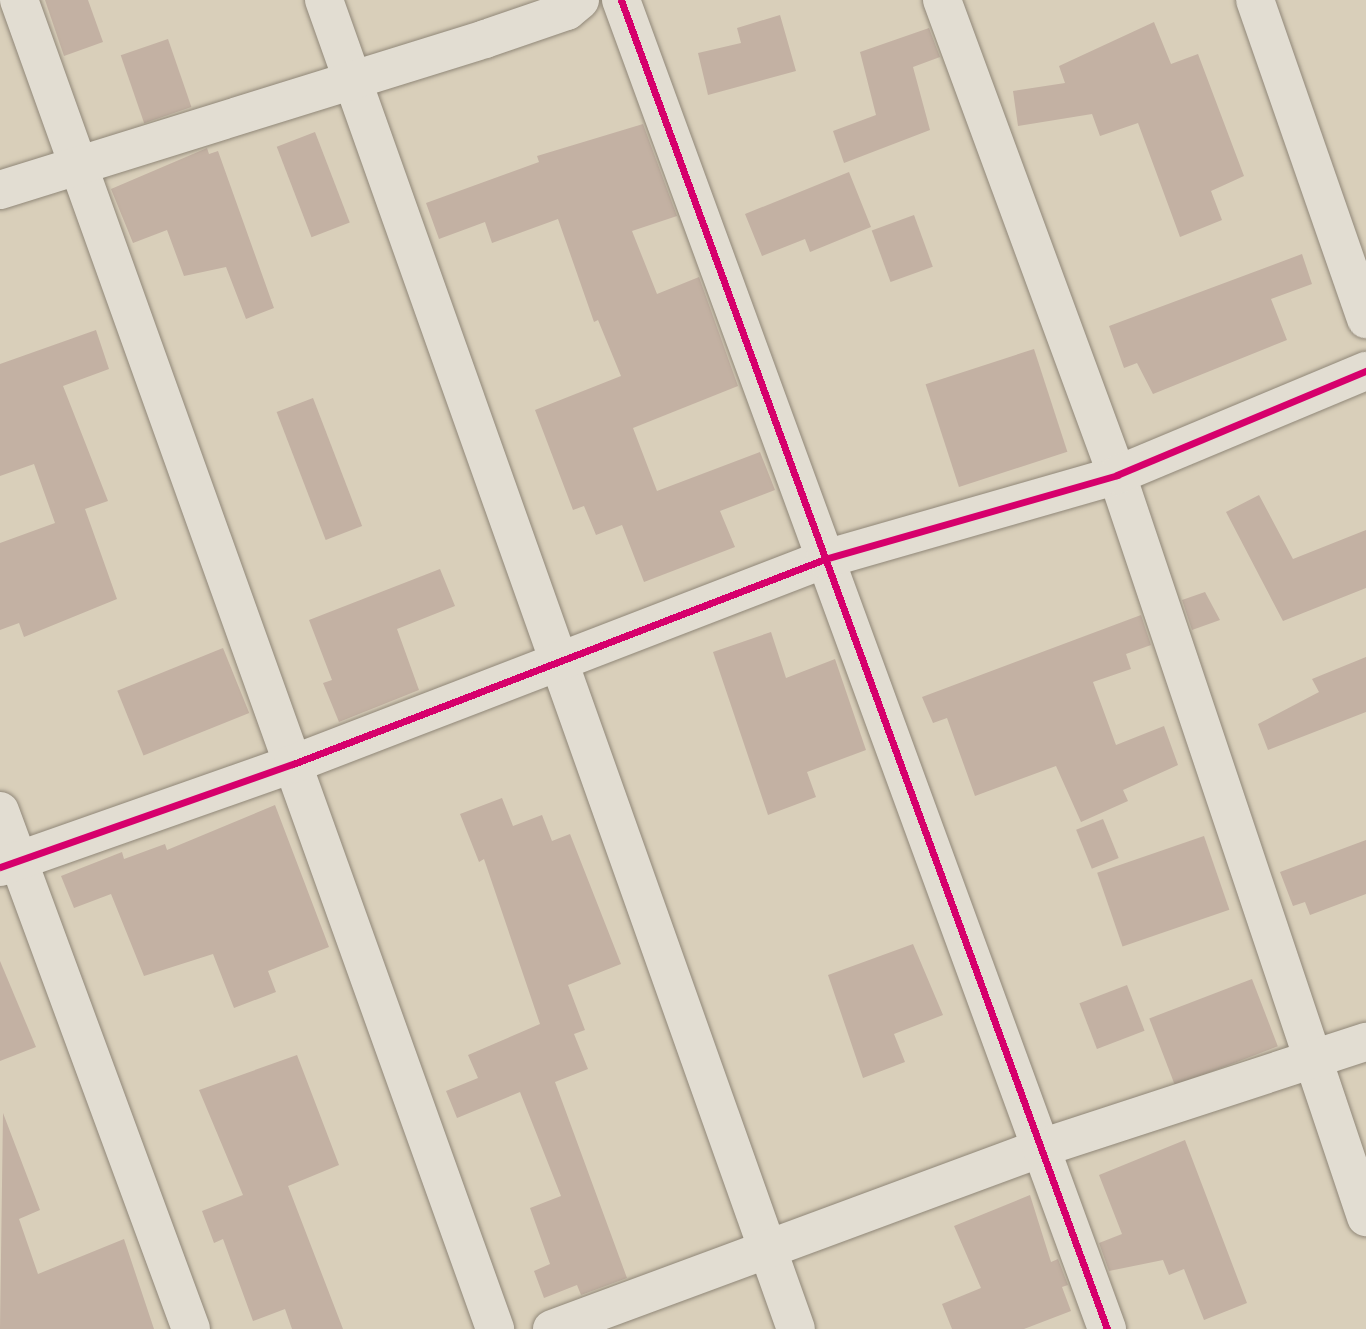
<!DOCTYPE html>
<style>
body{margin:0}
#map{position:relative;width:1366px;height:1329px;overflow:hidden;background:#d9cfba;font-family:"Old Standard TT",serif}
div>[style]{position:absolute}
.building>*{inset:0;background:#c3b1a3;transform-origin:0 0}
.roads{filter:drop-shadow(0 0 2px #908778) drop-shadow(0 0 2px #908778)}
.street>*{height:38px;margin:-19px;padding:0 19px;transform-origin:19px;border-radius:19px;background:#e2ddd2}
.cycleway>*{height:7px;margin:-3.5px;padding:0 3.5px;transform-origin:3.5px;border-radius:3.5px;background:#d6006c}
span{translate:-50% -50%;white-space:nowrap;text-align:center;line-height:1.15;-webkit-text-stroke:5px #efe3ca;paint-order:stroke}
</style>
<div id="map">
<div class="building">
<div style="clip-path:polygon(45px 0,88px 0,103px 42px,64px 56px)"></div>
<div style="clip-path:polygon(780px 15px,796px 71px,708px 95px,698px 53px,741px 43px,737px 28px)"></div>
<div style="clip-path:polygon(1154px 22px,1171px 64px,1198px 54px,1244px 176px,1211px 191px,1222px 220px,1180px 237px,1138px 123px,1100px 136px,1092px 114px,1018px 126px,1013px 91px,1065px 83px,1059px 66px)"></div>
<div style="clip-path:polygon(929px 28px,940px 57px,913px 67px,930px 130px,844px 163px,833px 131px,876px 115px,860px 52px)"></div>
<div style="left:168px;top:39px;width:72px;height:50px;rotate:71deg"></div>
<div style="clip-path:polygon(643px 124px,677px 216px,632px 231px,657px 294px,699px 277px,738px 386px,633px 428px,657px 491px,760px 452px,775px 490px,720px 511px,735px 547px,644px 582px,622px 525px,596px 535px,584px 506px,573px 510px,535px 410px,621px 376px,598px 320px,594px 322px,558px 219px,492px 243px,485px 222px,439px 239px,426px 203px,539px 162px,537px 156px)"></div>
<div style="left:315px;top:132px;width:97px;height:41px;rotate:69deg"></div>
<div style="clip-path:polygon(207px 148px,209px 154px,218px 151px,274px 308px,246px 319px,226px 267px,184px 276px,167px 230px,133px 243px,111px 189px)"></div>
<div style="clip-path:polygon(849px 172px,871px 227px,810px 252px,805px 239px,762px 256px,745px 214px)"></div>
<div style="left:914px;top:215px;width:55px;height:45px;rotate:70deg"></div>
<div style="clip-path:polygon(1302px 254px,1312px 284px,1271px 299px,1287px 340px,1153px 394px,1137px 363px,1124px 368px,1109px 326px)"></div>
<div style="clip-path:polygon(96px 330px,109px 369px,63px 386px,108px 501px,85px 509px,117px 599px,24px 637px,19px 623px,0 630px,0 543px,55px 523px,34px 464px,0 476px,0 364px)"></div>
<div style="left:1034px;top:349px;width:108px;height:114px;rotate:72deg"></div>
<div style="left:313px;top:398px;width:137px;height:39px;rotate:69deg"></div>
<div style="clip-path:polygon(1259px 495px,1293px 559px,1366px 530px,1366px 588px,1283px 621px,1226px 512px)"></div>
<div style="clip-path:polygon(440px 569px,455px 606px,397px 629px,419px 690px,339px 722px,323px 683px,332px 680px,309px 620px)"></div>
<div style="clip-path:polygon(1205px 592px,1220px 620px,1192px 630px,1182px 600px)"></div>
<div style="clip-path:polygon(1141px 615px,1151px 645px,1126px 654px,1131px 669px,1093px 682px,1116px 745px,1164px 726px,1178px 765px,1123px 790px,1128px 801px,1081px 822px,1056px 766px,975px 796px,947px 718px,933px 723px,922px 697px)"></div>
<div style="clip-path:polygon(771px 632px,786px 678px,835px 659px,866px 750px,807px 772px,816px 797px,768px 815px,713px 652px)"></div>
<div style="left:223px;top:648px;width:70px;height:114px;rotate:68deg"></div>
<div style="clip-path:polygon(1366px 657px,1366px 712px,1268px 750px,1258px 724px,1319px 692px,1312px 679px)"></div>
<div style="clip-path:polygon(502px 798px,513px 826px,542px 815px,552px 841px,570px 834px,621px 964px,568px 985px,585px 1030px,574px 1034px,588px 1069px,555px 1082px,627px 1278px,581px 1295px,577px 1285px,544px 1298px,534px 1271px,550px 1264px,530px 1208px,561px 1196px,520px 1092px,457px 1118px,446px 1091px,478px 1078px,468px 1055px,540px 1024px,484px 859px,479px 862px,460px 814px)"></div>
<div style="clip-path:polygon(275px 805px,329px 947px,268px 971px,276px 992px,234px 1008px,213px 954px,144px 976px,111px 894px,74px 908px,61px 876px,122px 852px,124px 859px,165px 844px,167px 850px)"></div>
<div style="left:1103px;top:819px;width:42px;height:29px;rotate:68deg"></div>
<div style="left:1204px;top:836px;width:78px;height:113px;rotate:71deg"></div>
<div style="clip-path:polygon(1366px 840px,1366px 894px,1310px 915px,1305px 902px,1293px 906px,1280px 872px)"></div>
<div style="clip-path:polygon(913px 944px,943px 1015px,894px 1034px,905px 1062px,863px 1078px,828px 975px)"></div>
<div style="clip-path:polygon(0 961px,36px 1047px,0 1061px)"></div>
<div style="left:1252px;top:979px;width:72px;height:110px;rotate:69deg"></div>
<div style="left:1127px;top:985px;width:49px;height:51px;rotate:69deg"></div>
<div style="clip-path:polygon(297px 1055px,339px 1165px,288px 1186px,343px 1329px,292px 1329px,285px 1309px,253px 1321px,223px 1239px,214px 1243px,202px 1211px,243px 1195px,199px 1090px)"></div>
<div style="clip-path:polygon(3px 1113px,40px 1210px,19px 1219px,38px 1274px,124px 1239px,154px 1329px,0 1329px)"></div>
<div style="clip-path:polygon(1185px 1140px,1247px 1303px,1204px 1320px,1184px 1269px,1169px 1275px,1163px 1260px,1109px 1271px,1099px 1243px,1122px 1234px,1099px 1175px)"></div>
<div style="clip-path:polygon(1030px 1195px,1051px 1262px,1058px 1259px,1068px 1285px,1062px 1287px,1071px 1311px,1024px 1329px,952px 1329px,942px 1304px,981px 1288px,954px 1226px)"></div>
</div>
<div class="roads">
<div class="street">
<div style="left:19px;top:0;width:1412px;rotate:70.29deg"></div>
<div style="left:324px;top:0;width:1410px;rotate:70.45deg"></div>
<div style="left:621px;top:0;width:1415px;rotate:69.91deg"></div>
<div style="left:942px;top:0;width:506px;rotate:69.78deg"></div>
<div style="left:1117px;top:475px;width:783px;rotate:71.45deg"></div>
<div style="left:1255px;top:0;width:338px;rotate:70.8deg"></div>
<div style="left:0;top:190px;width:508px;rotate:-17.29deg"></div>
<div style="left:485px;top:39px;width:87px;rotate:-18.9deg"></div>
<div style="left:567px;top:11px;width:17px;rotate:-40deg"></div>
<div style="left:0;top:811px;width:552px;rotate:69.76deg"></div>
<div style="left:0;top:867px;width:311px;rotate:-19.4deg"></div>
<div style="left:293px;top:764px;width:570px;rotate:-21.07deg"></div>
<div style="left:825px;top:559px;width:304px;rotate:-16deg"></div>
<div style="left:1117px;top:475px;width:270px;rotate:-22.7deg"></div>
<div style="left:552px;top:1329px;width:521px;rotate:-20.31deg"></div>
<div style="left:1041px;top:1148px;width:342px;rotate:-18.1deg"></div>
</div>
</div>
<div class="cycleway">
<div style="left:621px;top:0;width:1415px;rotate:69.91deg"></div>
<div style="left:0;top:867px;width:311px;rotate:-19.4deg"></div>
<div style="left:293px;top:764px;width:570px;rotate:-21.07deg"></div>
<div style="left:825px;top:559px;width:304px;rotate:-16deg"></div>
<div style="left:1117px;top:475px;width:270px;rotate:-22.7deg"></div>
</div>
</div>
